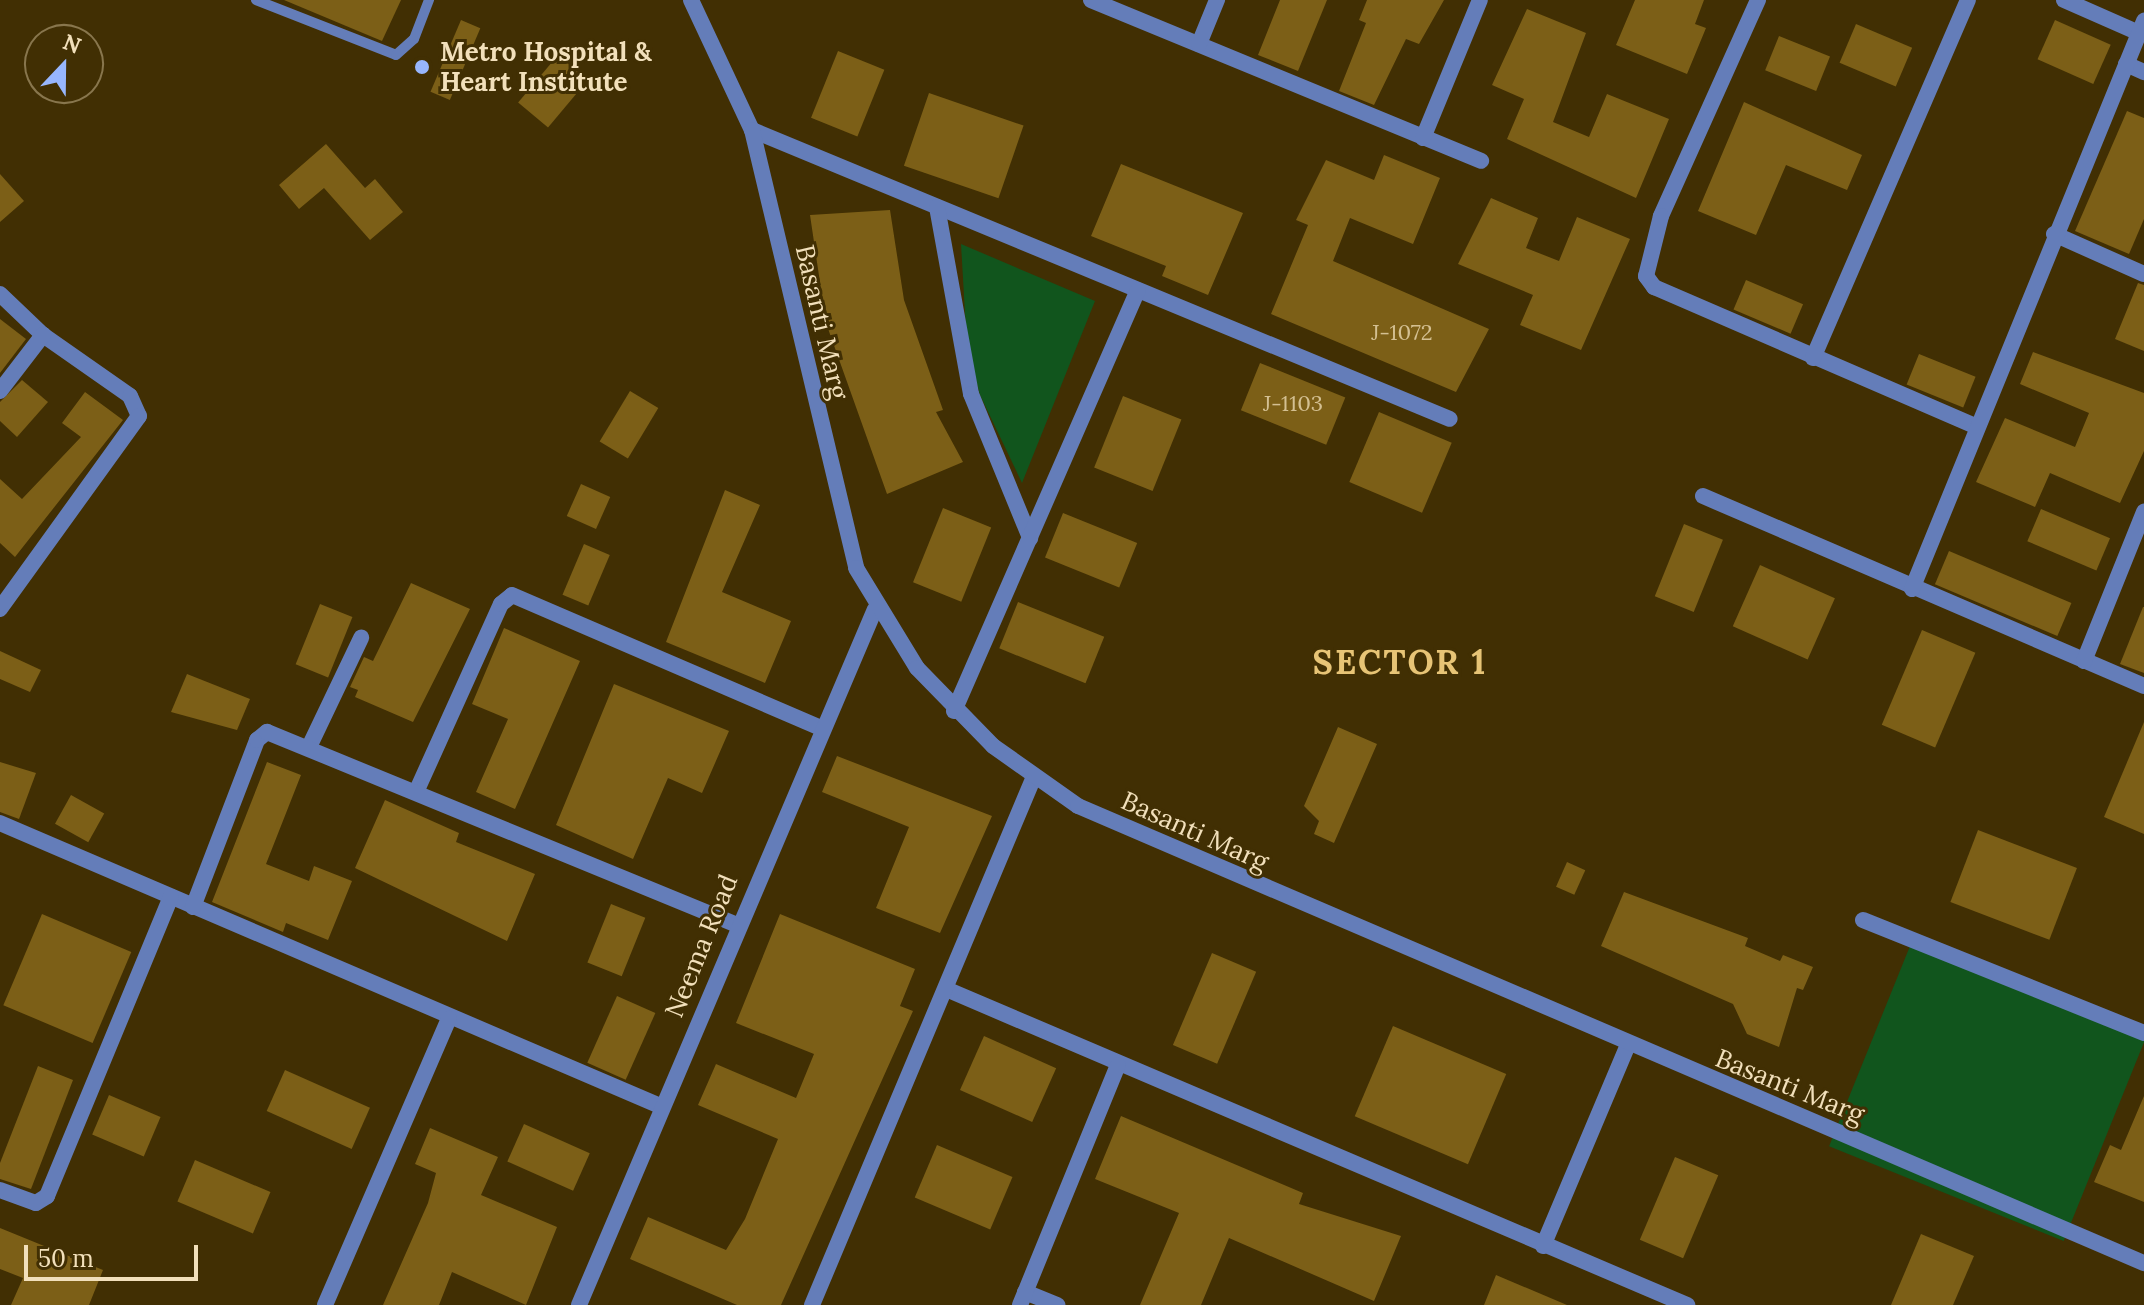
<!DOCTYPE html>
<style>
body{margin:0}
#map{position:relative;width:2144px;height:1305px;overflow:hidden;background:#412f03;font-family:Lora,serif}
div>[style]{position:absolute}
.green>*{inset:0;background:#11551d;transform-origin:0 0}
.building>*{inset:0;background:#7c5f17;transform-origin:0 0}
.service>*{height:10px;margin:-5px;padding:0 5px;transform-origin:5px;border-radius:5px;background:#647db9}
.minor>*{height:16px;margin:-8px;padding:0 8px;transform-origin:8px;border-radius:8px;background:#647db9}
.tertiary>*{height:16px;margin:-8px;padding:0 8px;transform-origin:8px;border-radius:8px;background:#647db9}
.dots>*{width:22px;height:22px;translate:-50% -50%;box-sizing:border-box;border:4px solid #412f03;border-radius:50%}
span{translate:-50% -50%;white-space:nowrap;text-align:center;line-height:1.15;-webkit-text-stroke:6px #412f03;paint-order:stroke}
.number-label{font-size:22px;color:#d4c092}
.number-label span{-webkit-text-stroke-width:0}
.poi-label{font-size:26px;color:#f2e0bb;font-weight:700}
.left{translate:0 -50%;text-align:left}
.street-label{font-size:26px;color:#f2e0bb}
.district-label{font-size:34px;color:#e7c476;font-weight:700;letter-spacing:2px}
.north{position:absolute;left:24px;top:24px;width:80px;height:80px;box-sizing:border-box;background:#412f03;border:2px solid #88764d;border-radius:50%;rotate:22deg;font-size:22px;font-weight:700;line-height:32px;text-align:center;color:#f2e0bb}
.north::after{content:'';display:block;margin:auto;width:28px;height:36px;background:#97b6fd;clip-path:polygon(50% 0,100% 100%,50% 72%,0 100%)}
.scale{position:absolute;left:24px;top:1245px;width:174px;height:36px;box-sizing:border-box;border:4px solid #f2e0bb;border-top:0;padding-left:10px;font-size:24px;line-height:28px;white-space:nowrap;color:#f2e0bb;-webkit-text-stroke:6px #412f03;paint-order:stroke}
</style>
<div id="map">
<div class="green">
<div style="clip-path:polygon(961px 244px,1095px 301px,1022px 483px,980px 395px,967px 347px)"></div>
<div style="left:1910px;top:946px;width:253px;height:216px;rotate:22deg"></div>
</div>
<div class="building">
<div style="clip-path:polygon(284px 0,401px 0,382px 41px)"></div>
<div style="clip-path:polygon(1280px 0,1327px 0,1298px 71px,1258px 55px)"></div>
<div style="clip-path:polygon(1367px 0,1444px 0,1419px 44px,1406px 39px,1374px 105px,1339px 91px,1366px 23px,1359px 20px)"></div>
<div style="clip-path:polygon(1635px 0,1704px 0,1695px 24px,1706px 28px,1687px 74px,1616px 45px)"></div>
<div style="clip-path:polygon(1527px 9px,1586px 33px,1553px 122px,1589px 137px,1607px 94px,1669px 119px,1636px 198px,1507px 139px,1524px 99px,1492px 85px)"></div>
<div style="left:461px;top:20px;width:21px;height:78px;rotate:23deg"></div>
<div style="left:2055px;top:20px;width:61px;height:43px;rotate:24deg"></div>
<div style="left:1856px;top:24px;width:61px;height:42px;rotate:23deg"></div>
<div style="left:1779px;top:36px;width:55px;height:37px;rotate:22deg"></div>
<div style="left:838px;top:51px;width:50px;height:72px;rotate:22deg"></div>
<div style="left:558px;top:55px;width:39px;height:62px;rotate:40deg"></div>
<div style="left:929px;top:93px;width:100px;height:77px;rotate:19deg"></div>
<div style="clip-path:polygon(1744px 102px,1862px 155px,1847px 190px,1786px 165px,1756px 235px,1698px 211px)"></div>
<div style="clip-path:polygon(2127px 111px,2144px 118px,2144px 219px,2129px 254px,2075px 231px)"></div>
<div style="clip-path:polygon(326px 144px,365px 188px,375px 179px,403px 212px,370px 240px,324px 188px,299px 209px,279px 185px)"></div>
<div style="clip-path:polygon(1384px 155px,1440px 178px,1413px 244px,1350px 218px,1333px 261px,1489px 329px,1456px 392px,1271px 314px,1308px 225px,1296px 220px,1326px 160px,1374px 180px)"></div>
<div style="clip-path:polygon(1121px 164px,1243px 213px,1208px 295px,1162px 276px,1166px 266px,1091px 236px)"></div>
<div style="clip-path:polygon(0 174px,24px 201px,0 222px)"></div>
<div style="clip-path:polygon(1491px 198px,1538px 218px,1526px 248px,1559px 261px,1577px 217px,1630px 239px,1581px 350px,1520px 325px,1533px 295px,1458px 264px)"></div>
<div style="clip-path:polygon(890px 210px,904px 300px,943px 410px,936px 412px,963px 462px,887px 494px,826px 323px,810px 215px)"></div>
<div style="left:1746px;top:280px;width:62px;height:32px;rotate:23deg"></div>
<div style="clip-path:polygon(2138px 283px,2144px 285px,2144px 351px,2115px 339px)"></div>
<div style="clip-path:polygon(0 319px,26px 339px,0 373px)"></div>
<div style="clip-path:polygon(2033px 352px,2144px 393px,2144px 451px,2120px 503px,2050px 473px,2035px 507px,1976px 482px,2005px 418px,2075px 447px,2089px 413px,2020px 384px)"></div>
<div style="left:1919px;top:354px;width:61px;height:33px;rotate:22deg"></div>
<div style="left:1260px;top:363px;width:92px;height:51px;rotate:22deg"></div>
<div style="clip-path:polygon(22px 380px,48px 402px,17px 437px,0 421px,0 402px)"></div>
<div style="left:630px;top:391px;width:33px;height:59px;rotate:31deg"></div>
<div style="clip-path:polygon(85px 392px,123px 420px,15px 557px,0 543px,0 479px,22px 499px,81px 437px,62px 423px)"></div>
<div style="left:1123px;top:396px;width:63px;height:77px;rotate:22deg"></div>
<div style="left:1379px;top:412px;width:79px;height:76px;rotate:23deg"></div>
<div style="left:581px;top:484px;width:32px;height:35px;rotate:24deg"></div>
<div style="clip-path:polygon(725px 490px,760px 505px,722px 592px,791px 621px,765px 683px,666px 642px)"></div>
<div style="left:943px;top:508px;width:52px;height:80px;rotate:22deg"></div>
<div style="left:2041px;top:509px;width:75px;height:35px;rotate:23deg"></div>
<div style="left:1063px;top:513px;width:80px;height:48px;rotate:22deg"></div>
<div style="left:1684px;top:524px;width:42px;height:78px;rotate:22deg"></div>
<div style="left:584px;top:544px;width:28px;height:55px;rotate:23deg"></div>
<div style="left:1949px;top:551px;width:133px;height:36px;rotate:23deg"></div>
<div style="left:1760px;top:565px;width:82px;height:67px;rotate:24deg"></div>
<div style="clip-path:polygon(411px 583px,470px 609px,413px 722px,355px 697px,358px 690px,350px 687px,364px 657px,373px 661px)"></div>
<div style="left:1018px;top:602px;width:93px;height:50px;rotate:22deg"></div>
<div style="left:320px;top:604px;width:35px;height:65px;rotate:22deg"></div>
<div style="clip-path:polygon(2143px 607px,2144px 607px,2144px 673px,2120px 664px)"></div>
<div style="clip-path:polygon(504px 628px,580px 661px,515px 809px,476px 792px,508px 719px,472px 704px)"></div>
<div style="left:1922px;top:630px;width:58px;height:103px;rotate:23deg"></div>
<div style="clip-path:polygon(0 651px,41px 670px,30px 692px,0 679px)"></div>
<div style="clip-path:polygon(187px 674px,250px 699px,237px 730px,171px 712px)"></div>
<div style="clip-path:polygon(614px 684px,729px 731px,702px 793px,668px 778px,633px 859px,556px 825px)"></div>
<div style="clip-path:polygon(2144px 722px,2144px 834px,2104px 817px)"></div>
<div style="clip-path:polygon(1338px 727px,1377px 744px,1334px 843px,1314px 834px,1319px 821px,1304px 806px)"></div>
<div style="clip-path:polygon(837px 756px,992px 816px,940px 933px,876px 908px,909px 827px,822px 792px)"></div>
<div style="clip-path:polygon(0 762px,36px 773px,19px 819px,0 812px)"></div>
<div style="clip-path:polygon(267px 762px,301px 775px,266px 864px,309px 881px,314px 866px,352px 881px,328px 940px,286px 923px,283px 932px,212px 902px)"></div>
<div style="left:71px;top:795px;width:38px;height:33px;rotate:29deg"></div>
<div style="clip-path:polygon(385px 800px,459px 833px,456px 842px,535px 874px,507px 941px,355px 868px)"></div>
<div style="left:1978px;top:830px;width:106px;height:77px;rotate:21deg"></div>
<div style="left:1567px;top:862px;width:20px;height:27px;rotate:24deg"></div>
<div style="clip-path:polygon(1624px 892px,1748px 938px,1745px 946px,1780px 961px,1783px 955px,1813px 967px,1803px 990px,1797px 988px,1779px 1047px,1747px 1034px,1733px 1004px,1601px 946px)"></div>
<div style="left:611px;top:904px;width:37px;height:63px;rotate:22deg"></div>
<div style="left:42px;top:914px;width:97px;height:99px;rotate:23deg"></div>
<div style="clip-path:polygon(780px 914px,915px 969px,900px 1006px,913px 1011px,781px 1305px,737px 1305px,630px 1259px,648px 1217px,726px 1250px,745px 1219px,778px 1139px,698px 1105px,716px 1064px,796px 1098px,814px 1054px,736px 1023px)"></div>
<div style="left:1212px;top:953px;width:48px;height:100px;rotate:23deg"></div>
<div style="left:617px;top:996px;width:42px;height:73px;rotate:24deg"></div>
<div style="left:1393px;top:1026px;width:123px;height:98px;rotate:23deg"></div>
<div style="left:984px;top:1036px;width:79px;height:59px;rotate:24deg"></div>
<div style="clip-path:polygon(38px 1066px,73px 1080px,31px 1189px,0 1179px,0 1163px)"></div>
<div style="left:285px;top:1070px;width:93px;height:45px;rotate:24deg"></div>
<div style="left:109px;top:1095px;width:56px;height:43px;rotate:23deg"></div>
<div style="clip-path:polygon(2144px 1096px,2144px 1202px,2094px 1182px,2110px 1145px,2121px 1150px)"></div>
<div style="clip-path:polygon(1121px 1116px,1303px 1193px,1299px 1204px,1401px 1236px,1374px 1301px,1229px 1238px,1201px 1305px,1140px 1305px,1179px 1213px,1095px 1179px)"></div>
<div style="left:524px;top:1124px;width:72px;height:41px;rotate:24deg"></div>
<div style="clip-path:polygon(430px 1128px,498px 1157px,481px 1195px,557px 1227px,526px 1305px,452px 1272px,439px 1305px,383px 1305px,428px 1203px,436px 1173px,415px 1164px)"></div>
<div style="left:937px;top:1145px;width:82px;height:57px;rotate:23deg"></div>
<div style="left:1675px;top:1157px;width:47px;height:90px;rotate:23deg"></div>
<div style="left:195px;top:1160px;width:82px;height:45px;rotate:23deg"></div>
<div style="clip-path:polygon(0 1228px,103px 1270px,89px 1305px,11px 1305px,23px 1278px,0 1269px)"></div>
<div style="clip-path:polygon(1921px 1234px,1974px 1256px,1953px 1305px,1891px 1305px)"></div>
<div style="clip-path:polygon(1496px 1275px,1567px 1305px,1484px 1305px)"></div>
</div>
<div class="service">
<div style="left:256px;top:0;width:150px;rotate:21.4deg"></div>
<div style="left:396px;top:55px;width:24px;rotate:-42deg"></div>
<div style="left:414px;top:39px;width:42px;rotate:-69deg"></div>
</div>
<div class="minor">
<div style="left:1091px;top:0;width:422px;rotate:22.4deg"></div>
<div style="left:1758px;top:0;width:237px;rotate:114.2deg"></div>
<div style="left:1661px;top:216px;width:62px;rotate:104deg"></div>
<div style="left:1646px;top:276px;width:14px;rotate:54deg"></div>
<div style="left:1654px;top:287px;width:352px;rotate:23.4deg"></div>
<div style="left:2064px;top:0;width:82px;rotate:23.7deg"></div>
<div style="left:1199px;top:44px;width:48px;rotate:-67.8deg"></div>
<div style="left:2126px;top:64px;width:20px;rotate:24deg"></div>
<div style="left:752px;top:130px;width:755px;rotate:22.49deg"></div>
<div style="left:1423px;top:138px;width:149px;rotate:-67.6deg"></div>
<div style="left:937px;top:207px;width:190px;rotate:79.7deg"></div>
<div style="left:971px;top:394px;width:156px;rotate:67.7deg"></div>
<div style="left:2054px;top:234px;width:98px;rotate:24deg"></div>
<div style="left:0;top:294px;width:59px;rotate:43.6deg"></div>
<div style="left:43px;top:335px;width:106px;rotate:35deg"></div>
<div style="left:130px;top:396px;width:22px;rotate:66deg"></div>
<div style="left:139px;top:416px;width:238px;rotate:125.8deg"></div>
<div style="left:1813px;top:358px;width:390px;rotate:-66.6deg"></div>
<div style="left:0;top:391px;width:71px;rotate:-52.5deg"></div>
<div style="left:1703px;top:496px;width:480px;rotate:23.3deg"></div>
<div style="left:1912px;top:589px;width:614px;rotate:-67.78deg"></div>
<div style="left:2084px;top:661px;width:161px;rotate:-68.1deg"></div>
<div style="left:954px;top:711px;width:459px;rotate:-66.4deg"></div>
<div style="left:310px;top:745px;width:119px;rotate:-64.5deg"></div>
<div style="left:417px;top:790px;width:204px;rotate:-65.7deg"></div>
<div style="left:501px;top:604px;width:14px;rotate:-39deg"></div>
<div style="left:512px;top:595px;width:334px;rotate:23.3deg"></div>
<div style="left:0;top:823px;width:718px;rotate:23.21deg"></div>
<div style="left:193px;top:907px;width:179px;rotate:-69deg"></div>
<div style="left:257px;top:740px;width:13px;rotate:-39deg"></div>
<div style="left:267px;top:732px;width:508px;rotate:22.32deg"></div>
<div style="left:1863px;top:920px;width:303px;rotate:21.9deg"></div>
<div style="left:946px;top:989px;width:806px;rotate:23.1deg"></div>
<div style="left:0;top:1190px;width:38px;rotate:20deg"></div>
<div style="left:36px;top:1203px;width:13px;rotate:-32deg"></div>
<div style="left:47px;top:1196px;width:324px;rotate:-67.5deg"></div>
<div style="left:1543px;top:1246px;width:218px;rotate:-67.1deg"></div>
<div style="left:1025px;top:1292px;width:35px;rotate:22deg"></div>
<div style="left:325px;top:1305px;width:312px;rotate:-66.6deg"></div>
<div style="left:579px;top:1305px;width:756px;rotate:-66.96deg"></div>
<div style="left:812px;top:1305px;width:571px;rotate:-67.21deg"></div>
<div style="left:1020px;top:1305px;width:259px;rotate:-67.8deg"></div>
</div>
<div class="tertiary">
<div style="left:691px;top:0;width:144px;rotate:64.9deg"></div>
<div style="left:752px;top:130px;width:450px;rotate:76.6deg"></div>
<div style="left:856px;top:568px;width:117px;rotate:58.6deg"></div>
<div style="left:917px;top:668px;width:109px;rotate:45.7deg"></div>
<div style="left:993px;top:746px;width:104px;rotate:35.2deg"></div>
<div style="left:1078px;top:806px;width:1160px;rotate:23.21deg"></div>
</div>
<div class="dots">
<div style="left:422px;top:67px;background:#97b6fd"></div>
</div>
<div class="number-label">
<span style="left:1402px;top:333px">J-1072</span>
<span style="left:1293px;top:404px">J-1103</span>
</div>
<div class="poi-label">
<span class="left" style="left:440px;top:67px">Metro Hospital &amp;<br>Heart Institute</span>
</div>
<div class="street-label">
<span style="left:822px;top:322px;rotate:77deg">Basanti Marg</span>
<span style="left:1195px;top:831px;rotate:24deg">Basanti Marg</span>
<span style="left:701px;top:946px;rotate:-68deg">Neema Road</span>
<span style="left:1790px;top:1086px;rotate:22deg">Basanti Marg</span>
</div>
<div class="district-label">
<span style="left:1400px;top:662px">SECTOR 1</span>
</div>
<div class="north">N</div>
<div class="scale">50 m</div>
</div>
